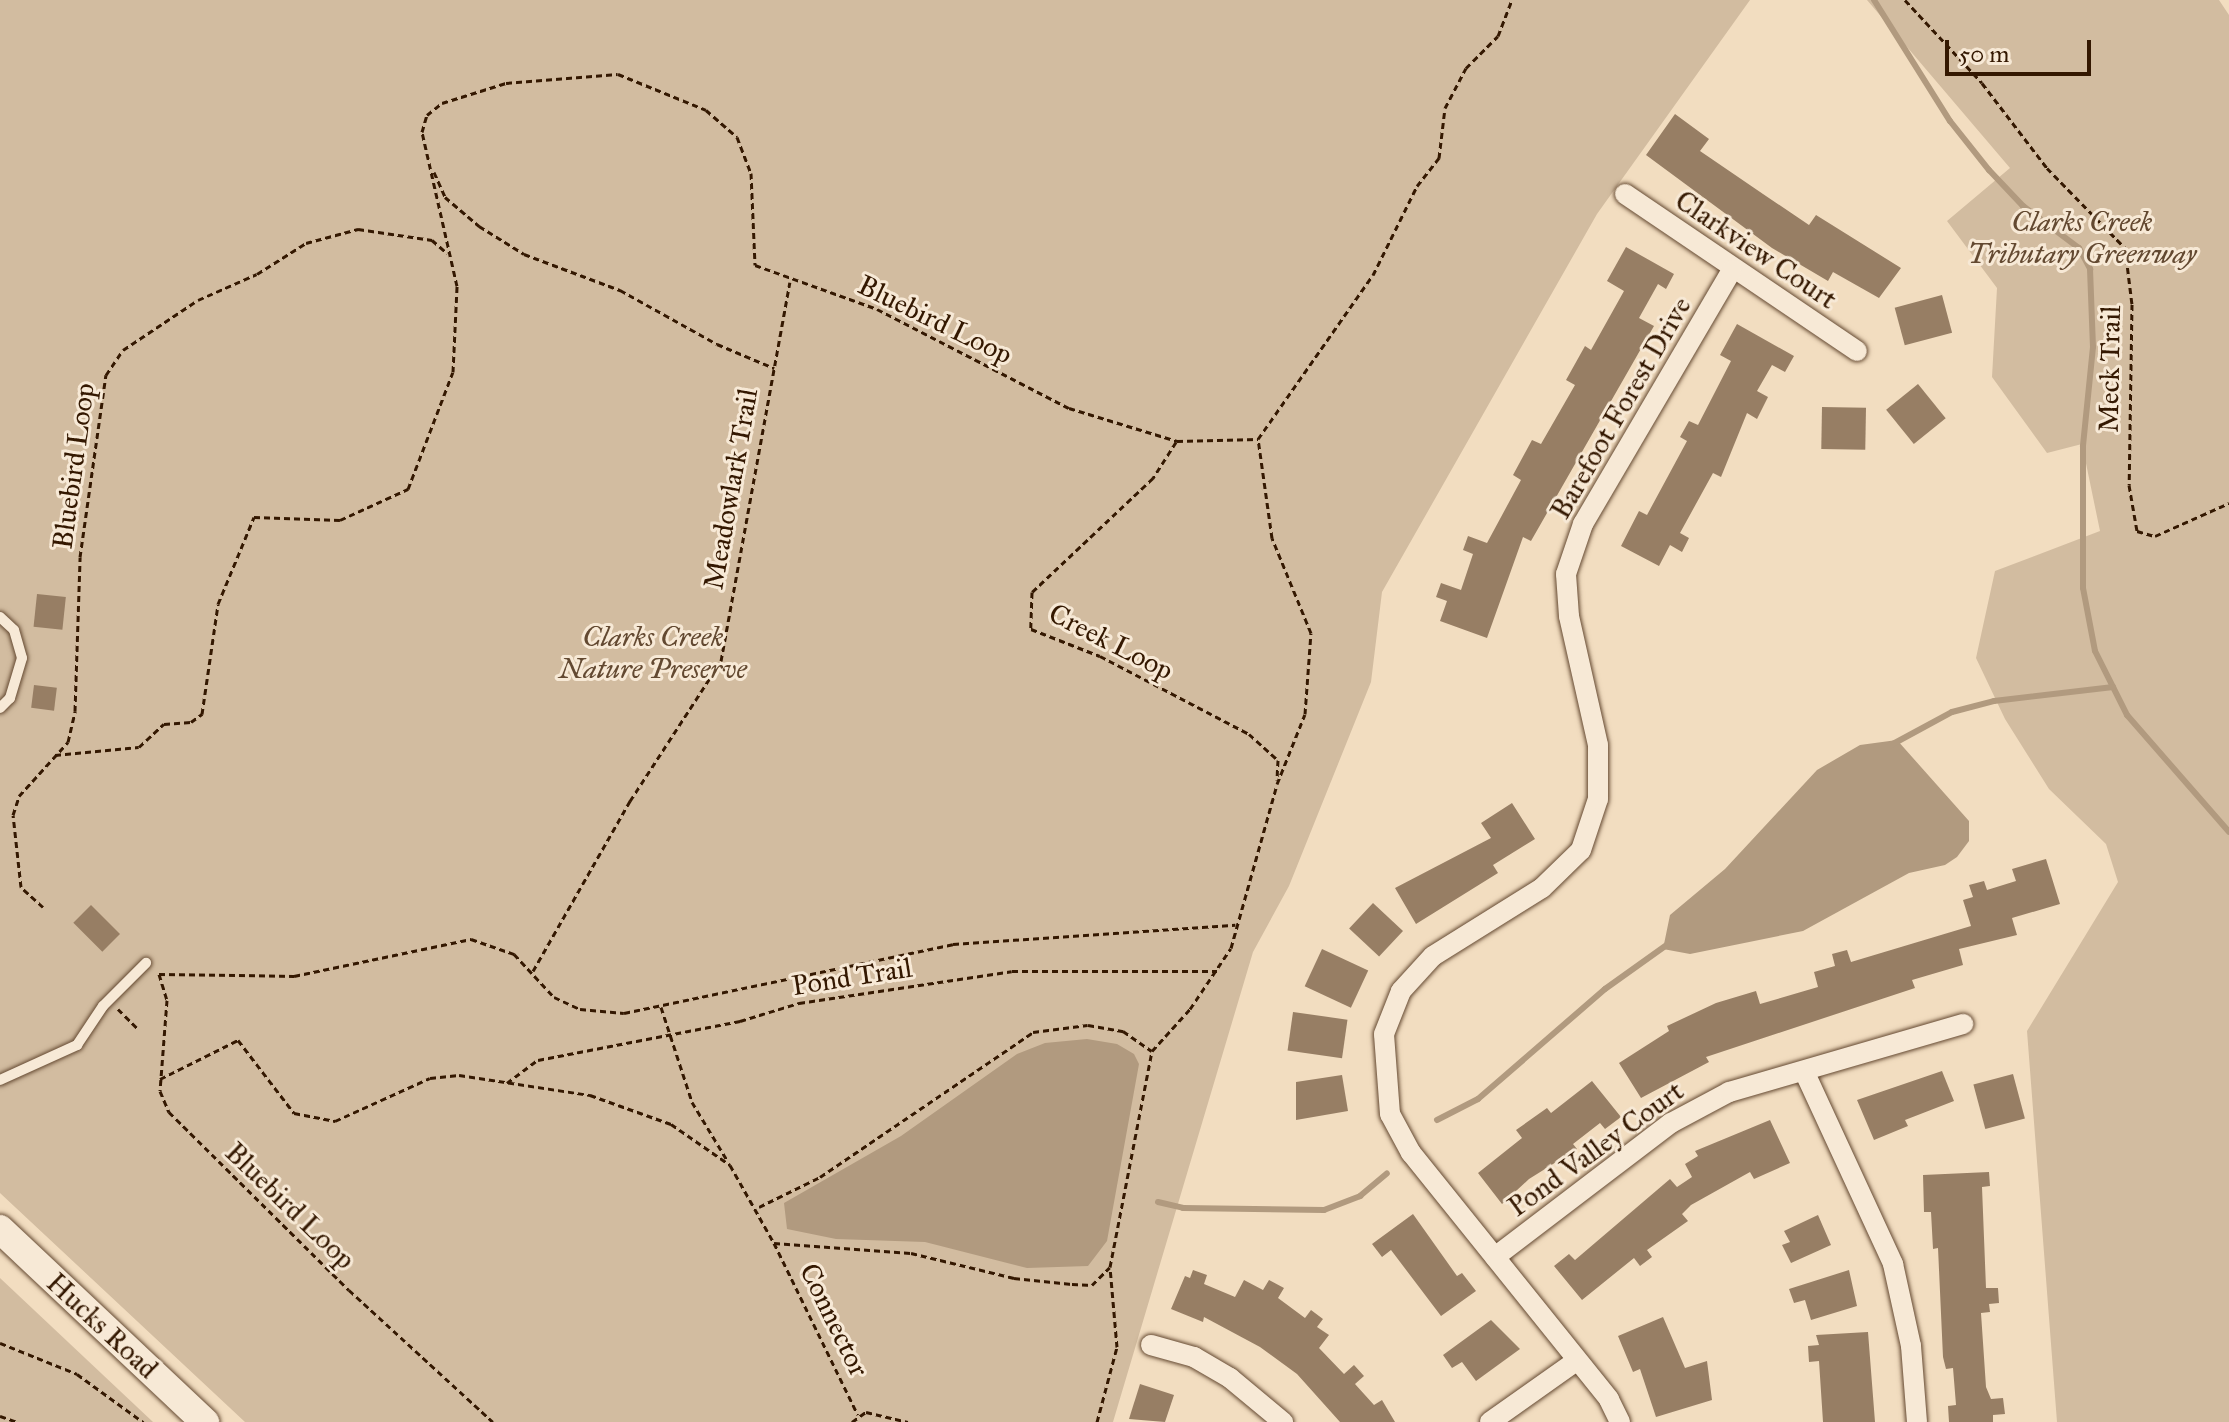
<!DOCTYPE html>
<style>
body{margin:0}
#map{position:relative;width:2229px;height:1422px;overflow:hidden;background:#f2ddc0;font-family:"IM FELL Great Primer",serif}
div>[style]{position:absolute}
.green>*{inset:0;background:#d2bca0}
.water>*{inset:0;background:#b19a7f}
.stream>*{height:6px;margin:-3px;padding:0 3px;transform-origin:3px;border-radius:3px;background:#b19a7f}
.building>*{inset:0;background:#977e64;transform-origin:0 0}
.path>*{height:3px;margin-top:-1.5px;transform-origin:0;background:repeating-linear-gradient(90deg,#341801 0 6px,transparent 0 10px)}
.roads{filter:drop-shadow(0 0 2px #644931) drop-shadow(0 0 2px #644931)}
.service>*{height:10px;margin:-5px;padding:0 5px;transform-origin:5px;border-radius:5px;background:#f7e9d6}
.minor>*{height:20px;margin:-10px;padding:0 10px;transform-origin:10px;border-radius:10px;background:#f7e9d6}
.secondary>*{height:28px;margin:-14px;padding:0 14px;transform-origin:14px;border-radius:14px;background:#f7e9d6}
span{translate:-50% -50%;white-space:nowrap;text-align:center;line-height:1.15;-webkit-text-stroke:6px #f7e9d6;paint-order:stroke}
.park-label{font-size:28px;color:#634931;font-style:italic}
.street-label{font-size:28px;color:#341801}
.scale{position:absolute;left:1945px;top:40px;width:146px;height:36px;box-sizing:border-box;border:4px solid #341801;border-top:0;padding-left:10px;font-size:24px;line-height:28px;white-space:nowrap;color:#341801;-webkit-text-stroke:6px #f7e9d6;paint-order:stroke}
</style>
<div id="map">
<div class="green">
<div style="clip-path:polygon(0 0,1750px 0,1597px 214px,1382px 592px,1371px 682px,1289px 886px,1253px 952px,1113px 1422px,245px 1422px,0 1193px)"></div>
<div style="clip-path:polygon(1867px 0,2219px 0,2229px 15px,2229px 1422px,2057px 1422px,2027px 1031px,2118px 882px,2106px 844px,2049px 789px,2005px 719px,1976px 658px,1995px 571px,2100px 531px,2082px 444px,2047px 453px,1992px 377px,1997px 288px,1947px 221px,2010px 168px)"></div>
<div style="clip-path:polygon(0 1278px,153px 1422px,0 1422px)"></div>
</div>
<div class="water">
<div style="clip-path:polygon(1897px 740px,1969px 821px,1969px 841px,1957px 857px,1945px 865px,1909px 873px,1803px 931px,1690px 954px,1663px 949px,1670px 915px,1725px 869px,1817px 770px,1860px 745px)"></div>
<div style="clip-path:polygon(1087px 1039px,1117px 1044px,1134px 1054px,1139px 1064px,1107px 1241px,1088px 1266px,1027px 1268px,925px 1242px,836px 1239px,787px 1229px,784px 1203px,901px 1136px,1017px 1054px,1045px 1043px)"></div>
</div>
<div class="stream">
<div style="left:1874px;top:0;width:143px;rotate:57.9deg"></div>
<div style="left:1950px;top:121px;width:63px;rotate:51.5deg"></div>
<div style="left:1989px;top:170px;width:50px;rotate:46.6deg"></div>
<div style="left:2023px;top:206px;width:70px;rotate:36.9deg"></div>
<div style="left:2079px;top:248px;width:24px;rotate:62deg"></div>
<div style="left:2090px;top:269px;width:78px;rotate:87.8deg"></div>
<div style="left:2093px;top:347px;width:100px;rotate:95.8deg"></div>
<div style="left:2083px;top:446px;width:142px;rotate:90deg"></div>
<div style="left:2083px;top:588px;width:64px;rotate:79.2deg"></div>
<div style="left:2095px;top:651px;width:72px;rotate:63.4deg"></div>
<div style="left:2127px;top:715px;width:155px;rotate:48.9deg"></div>
<div style="left:1891px;top:745px;width:69px;rotate:-28.4deg"></div>
<div style="left:1952px;top:712px;width:43px;rotate:-14.7deg"></div>
<div style="left:1994px;top:701px;width:120px;rotate:-6.7deg"></div>
<div style="left:1437px;top:1120px;width:46px;rotate:-27.1deg"></div>
<div style="left:1478px;top:1099px;width:168px;rotate:-40.9deg"></div>
<div style="left:1605px;top:989px;width:77px;rotate:-35.5deg"></div>
<div style="left:1158px;top:1202px;width:26px;rotate:13deg"></div>
<div style="left:1183px;top:1208px;width:141px;rotate:0.8deg"></div>
<div style="left:1324px;top:1210px;width:39px;rotate:-21deg"></div>
<div style="left:1360px;top:1196px;width:35px;rotate:-40deg"></div>
</div>
<div class="building">
<div style="clip-path:polygon(1675px 114px,1709px 139px,1700px 151px,1763px 194px,1809px 225px,1816px 215px,1901px 268px,1879px 298px,1833px 272px,1828px 281px,1772px 248px,1646px 155px)"></div>
<div style="clip-path:polygon(1626px 247px,1674px 274px,1666px 289px,1658px 284px,1639px 318px,1654px 326px,1531px 541px,1523px 537px,1487px 638px,1440px 621px,1447px 601px,1436px 597px,1441px 583px,1461px 590px,1473px 554px,1463px 550px,1468px 536px,1487px 543px,1521px 480px,1513px 475px,1532px 440px,1541px 444px,1575px 385px,1566px 380px,1585px 346px,1591px 350px,1624px 291px,1607px 281px)"></div>
<div style="left:1942px;top:295px;width:39px;height:49px;rotate:75deg"></div>
<div style="clip-path:polygon(1737px 324px,1794px 356px,1785px 372px,1772px 365px,1757px 391px,1768px 397px,1757px 419px,1747px 413px,1721px 477px,1713px 473px,1680px 533px,1689px 538px,1682px 552px,1670px 545px,1659px 566px,1621px 546px,1639px 511px,1647px 515px,1687px 441px,1680px 437px,1689px 421px,1698px 425px,1731px 361px,1720px 355px)"></div>
<div style="left:1918px;top:384px;width:44px;height:41px;rotate:51deg"></div>
<div style="left:1822px;top:407px;width:44px;height:42px;rotate:1deg"></div>
<div style="left:37px;top:594px;width:29px;height:33px;rotate:6deg"></div>
<div style="left:34px;top:685px;width:23px;height:23px;rotate:7deg"></div>
<div style="clip-path:polygon(1512px 803px,1535px 839px,1493px 865px,1498px 873px,1416px 924px,1395px 888px,1491px 838px,1481px 823px)"></div>
<div style="clip-path:polygon(2046px 859px,2060px 904px,2012px 918px,2017px 935px,1959px 949px,1963px 965px,1912px 980px,1915px 988px,1706px 1057px,1709px 1062px,1641px 1098px,1619px 1063px,1669px 1031px,1667px 1026px,1716px 1003px,1756px 991px,1760px 1004px,1818px 987px,1814px 972px,1835px 966px,1832px 954px,1847px 950px,1851px 962px,1971px 926px,1963px 900px,1973px 897px,1969px 885px,1984px 881px,1987px 890px,2016px 881px,2012px 869px)"></div>
<div style="left:1373px;top:903px;width:41px;height:35px;rotate:43deg"></div>
<div style="left:91px;top:905px;width:41px;height:25px;rotate:45deg"></div>
<div style="left:1322px;top:949px;width:51px;height:41px;rotate:25deg"></div>
<div style="left:1293px;top:1012px;width:55px;height:39px;rotate:8deg"></div>
<div style="clip-path:polygon(1942px 1071px,1954px 1101px,1905px 1120px,1908px 1126px,1874px 1140px,1857px 1100px)"></div>
<div style="left:2013px;top:1074px;width:46px;height:41px;rotate:75deg"></div>
<div style="clip-path:polygon(1342px 1075px,1348px 1111px,1296px 1120px,1296px 1082px)"></div>
<div style="clip-path:polygon(1592px 1081px,1621px 1117px,1605px 1129px,1600px 1123px,1573px 1144px,1577px 1149px,1529px 1179px,1502px 1204px,1478px 1173px,1522px 1138px,1516px 1130px,1547px 1108px,1551px 1113px)"></div>
<div style="clip-path:polygon(1770px 1120px,1790px 1163px,1754px 1179px,1750px 1172px,1691px 1205px,1682px 1214px,1688px 1221px,1647px 1250px,1652px 1257px,1640px 1266px,1634px 1258px,1582px 1300px,1554px 1266px,1569px 1254px,1575px 1260px,1670px 1179px,1677px 1187px,1692px 1177px,1685px 1164px,1698px 1156px,1695px 1151px)"></div>
<div style="clip-path:polygon(1989px 1172px,1990px 1186px,1982px 1187px,1986px 1288px,1998px 1288px,1999px 1303px,1989px 1304px,1990px 1312px,1981px 1313px,1986px 1387px,1991px 1399px,2003px 1398px,2005px 1414px,1993px 1415px,1993px 1422px,1949px 1422px,1948px 1406px,1956px 1405px,1953px 1368px,1946px 1369px,1943px 1357px,1938px 1248px,1933px 1249px,1931px 1212px,1924px 1212px,1923px 1175px)"></div>
<div style="clip-path:polygon(1413px 1214px,1457px 1276px,1462px 1273px,1476px 1291px,1441px 1316px,1391px 1250px,1382px 1257px,1372px 1244px)"></div>
<div style="clip-path:polygon(1818px 1215px,1831px 1245px,1791px 1263px,1782px 1245px,1790px 1242px,1784px 1231px)"></div>
<div style="clip-path:polygon(1193px 1270px,1207px 1275px,1204px 1284px,1235px 1297px,1244px 1280px,1263px 1290px,1269px 1280px,1284px 1288px,1278px 1298px,1305px 1318px,1311px 1310px,1323px 1319px,1317px 1327px,1329px 1335px,1319px 1348px,1344px 1374px,1354px 1365px,1364px 1376px,1355px 1384px,1374px 1405px,1382px 1400px,1395px 1422px,1340px 1422px,1297px 1374px,1260px 1347px,1204px 1317px,1203px 1322px,1171px 1309px,1185px 1276px,1190px 1278px)"></div>
<div style="clip-path:polygon(1849px 1270px,1857px 1306px,1811px 1320px,1805px 1300px,1794px 1303px,1789px 1289px)"></div>
<div style="clip-path:polygon(1663px 1317px,1685px 1368px,1707px 1361px,1712px 1400px,1656px 1417px,1640px 1369px,1633px 1372px,1618px 1336px)"></div>
<div style="clip-path:polygon(1491px 1320px,1520px 1349px,1476px 1381px,1462px 1362px,1452px 1368px,1443px 1355px)"></div>
<div style="clip-path:polygon(1868px 1332px,1875px 1422px,1823px 1422px,1819px 1361px,1809px 1362px,1808px 1346px,1819px 1345px,1816px 1335px)"></div>
<div style="clip-path:polygon(1140px 1384px,1174px 1395px,1165px 1422px,1129px 1419px)"></div>
</div>
<div class="path">
<div style="left:1905px;top:0;width:113px;rotate:47.1deg"></div>
<div style="left:1982px;top:83px;width:107px;rotate:52.6deg"></div>
<div style="left:2047px;top:168px;width:112px;rotate:45.7deg"></div>
<div style="left:2125px;top:248px;width:56px;rotate:82.9deg"></div>
<div style="left:2132px;top:304px;width:181px;rotate:90.9deg"></div>
<div style="left:2129px;top:485px;width:47px;rotate:80.1deg"></div>
<div style="left:2137px;top:531px;width:19px;rotate:16deg"></div>
<div style="left:2155px;top:536px;width:81px;rotate:-24deg"></div>
<div style="left:434px;top:172px;width:27px;rotate:66deg"></div>
<div style="left:445px;top:197px;width:45px;rotate:40.5deg"></div>
<div style="left:479px;top:226px;width:53px;rotate:31.9deg"></div>
<div style="left:524px;top:254px;width:103px;rotate:20.6deg"></div>
<div style="left:620px;top:290px;width:111px;rotate:29.1deg"></div>
<div style="left:717px;top:344px;width:62px;rotate:22.8deg"></div>
<div style="left:1258px;top:439px;width:200px;rotate:-55deg"></div>
<div style="left:1373px;top:275px;width:99px;rotate:-63.7deg"></div>
<div style="left:1417px;top:186px;width:36px;rotate:-52deg"></div>
<div style="left:1439px;top:158px;width:50px;rotate:-83.2deg"></div>
<div style="left:1445px;top:108px;width:45px;rotate:-62.3deg"></div>
<div style="left:1466px;top:68px;width:45px;rotate:-45deg"></div>
<div style="left:1498px;top:36px;width:39px;rotate:-69deg"></div>
<div style="left:1176px;top:442px;width:43px;rotate:122.6deg"></div>
<div style="left:1153px;top:478px;width:166px;rotate:136.7deg"></div>
<div style="left:1032px;top:592px;width:37px;rotate:92deg"></div>
<div style="left:1031px;top:629px;width:74px;rotate:21.4deg"></div>
<div style="left:1100px;top:656px;width:168px;rotate:27.6deg"></div>
<div style="left:1249px;top:734px;width:39px;rotate:42deg"></div>
<div style="left:1278px;top:760px;width:20px;rotate:93deg"></div>
<div style="left:55px;top:755px;width:84px;rotate:-5.4deg"></div>
<div style="left:139px;top:747px;width:34px;rotate:-43deg"></div>
<div style="left:164px;top:724px;width:27px;rotate:-4deg"></div>
<div style="left:191px;top:722px;width:14px;rotate:-36deg"></div>
<div style="left:202px;top:714px;width:111px;rotate:-81.7deg"></div>
<div style="left:218px;top:604px;width:94px;rotate:-67.5deg"></div>
<div style="left:254px;top:517px;width:86px;rotate:2deg"></div>
<div style="left:340px;top:520px;width:75px;rotate:-24.5deg"></div>
<div style="left:408px;top:489px;width:125px;rotate:-69deg"></div>
<div style="left:453px;top:372px;width:86px;rotate:-87.3deg"></div>
<div style="left:457px;top:286px;width:158px;rotate:-102.8deg"></div>
<div style="left:422px;top:132px;width:18px;rotate:-74deg"></div>
<div style="left:427px;top:115px;width:19px;rotate:-39deg"></div>
<div style="left:442px;top:103px;width:67px;rotate:-17.4deg"></div>
<div style="left:506px;top:83px;width:112px;rotate:-4.6deg"></div>
<div style="left:618px;top:74px;width:95px;rotate:22.2deg"></div>
<div style="left:706px;top:110px;width:41px;rotate:41.1deg"></div>
<div style="left:737px;top:137px;width:39px;rotate:69deg"></div>
<div style="left:751px;top:173px;width:92px;rotate:87.5deg"></div>
<div style="left:755px;top:265px;width:130px;rotate:19.8deg"></div>
<div style="left:877px;top:309px;width:216px;rotate:27.3deg"></div>
<div style="left:1069px;top:408px;width:113px;rotate:17deg"></div>
<div style="left:1177px;top:441px;width:81px;rotate:-1.4deg"></div>
<div style="left:43px;top:907px;width:30px;rotate:-138deg"></div>
<div style="left:21px;top:887px;width:72px;rotate:-96.3deg"></div>
<div style="left:13px;top:815px;width:20px;rotate:-72deg"></div>
<div style="left:19px;top:796px;width:73px;rotate:-47.8deg"></div>
<div style="left:68px;top:742px;width:32px;rotate:-77deg"></div>
<div style="left:75px;top:711px;width:154px;rotate:-88.1deg"></div>
<div style="left:80px;top:557px;width:184px;rotate:-81.9deg"></div>
<div style="left:106px;top:375px;width:30px;rotate:-56deg"></div>
<div style="left:123px;top:350px;width:90px;rotate:-33.7deg"></div>
<div style="left:198px;top:300px;width:64px;rotate:-23.8deg"></div>
<div style="left:257px;top:274px;width:58px;rotate:-32.3deg"></div>
<div style="left:306px;top:243px;width:54px;rotate:-15.1deg"></div>
<div style="left:358px;top:229px;width:75px;rotate:8.5deg"></div>
<div style="left:432px;top:240px;width:20px;rotate:41deg"></div>
<div style="left:533px;top:971px;width:196px;rotate:-60.3deg"></div>
<div style="left:630px;top:801px;width:167px;rotate:-57deg"></div>
<div style="left:721px;top:661px;width:385px;rotate:-79.7deg"></div>
<div style="left:159px;top:974px;width:135px;rotate:0.8deg"></div>
<div style="left:294px;top:976px;width:181px;rotate:-11.8deg"></div>
<div style="left:471px;top:939px;width:46px;rotate:19.2deg"></div>
<div style="left:514px;top:954px;width:59px;rotate:47.1deg"></div>
<div style="left:554px;top:997px;width:29px;rotate:25deg"></div>
<div style="left:580px;top:1009px;width:44px;rotate:5.2deg"></div>
<div style="left:624px;top:1013px;width:336px;rotate:-11.8deg"></div>
<div style="left:953px;top:944px;width:283px;rotate:-3.9deg"></div>
<div style="left:159px;top:974px;width:27px;rotate:73deg"></div>
<div style="left:167px;top:1000px;width:91px;rotate:94.4deg"></div>
<div style="left:160px;top:1091px;width:23px;rotate:67deg"></div>
<div style="left:169px;top:1112px;width:253px;rotate:44.7deg"></div>
<div style="left:349px;top:1290px;width:195px;rotate:42.5deg"></div>
<div style="left:661px;top:1007px;width:100px;rotate:71.9deg"></div>
<div style="left:692px;top:1102px;width:68px;rotate:58.9deg"></div>
<div style="left:118px;top:1009px;width:28px;rotate:45deg"></div>
<div style="left:160px;top:1079px;width:87px;rotate:-26.6deg"></div>
<div style="left:238px;top:1040px;width:92px;rotate:52.5deg"></div>
<div style="left:294px;top:1113px;width:42px;rotate:11deg"></div>
<div style="left:335px;top:1121px;width:104px;rotate:-24.4deg"></div>
<div style="left:430px;top:1078px;width:29px;rotate:-6deg"></div>
<div style="left:459px;top:1075px;width:133px;rotate:8.7deg"></div>
<div style="left:590px;top:1095px;width:86px;rotate:19.7deg"></div>
<div style="left:671px;top:1124px;width:72px;rotate:34.8deg"></div>
<div style="left:730px;top:1165px;width:90px;rotate:60.6deg"></div>
<div style="left:774px;top:1243px;width:137px;rotate:4.2deg"></div>
<div style="left:911px;top:1253px;width:106px;rotate:13.6deg"></div>
<div style="left:1014px;top:1278px;width:58px;rotate:5.9deg"></div>
<div style="left:1072px;top:1284px;width:20px;rotate:3deg"></div>
<div style="left:1092px;top:1285px;width:25px;rotate:-45deg"></div>
<div style="left:507px;top:1083px;width:39px;rotate:-37deg"></div>
<div style="left:538px;top:1060px;width:206px;rotate:-10.9deg"></div>
<div style="left:740px;top:1021px;width:62px;rotate:-17deg"></div>
<div style="left:799px;top:1003px;width:215px;rotate:-8.5deg"></div>
<div style="left:1012px;top:971px;width:205px"></div>
<div style="left:759px;top:1207px;width:68px;rotate:-26.2deg"></div>
<div style="left:820px;top:1177px;width:258px;rotate:-34.2deg"></div>
<div style="left:1033px;top:1032px;width:55px;rotate:-7.3deg"></div>
<div style="left:1088px;top:1025px;width:36px;rotate:10deg"></div>
<div style="left:1123px;top:1031px;width:35px;rotate:35deg"></div>
<div style="left:774px;top:1243px;width:191px;rotate:64deg"></div>
<div style="left:0;top:1343px;width:83px;rotate:21.9deg"></div>
<div style="left:77px;top:1374px;width:82px;rotate:36deg"></div>
<div style="left:0;top:1416px;width:18px;rotate:19deg"></div>
<div style="left:852px;top:1422px;width:17px;rotate:-36deg"></div>
<div style="left:866px;top:1412px;width:43px;rotate:13.4deg"></div>
<div style="left:1097px;top:1422px;width:78px;rotate:-75.1deg"></div>
<div style="left:1117px;top:1347px;width:80px;rotate:-95deg"></div>
<div style="left:1110px;top:1267px;width:220px;rotate:-79deg"></div>
<div style="left:1152px;top:1051px;width:57px;rotate:-47.9deg"></div>
<div style="left:1190px;top:1009px;width:73px;rotate:-56.1deg"></div>
<div style="left:1231px;top:948px;width:170px;rotate:-74.3deg"></div>
<div style="left:1277px;top:784px;width:75px;rotate:-68.2deg"></div>
<div style="left:1305px;top:714px;width:81px;rotate:-85.8deg"></div>
<div style="left:1311px;top:633px;width:103px;rotate:-112.3deg"></div>
<div style="left:1272px;top:538px;width:100px;rotate:-98deg"></div>
</div>
<div class="roads">
<div class="service">
<div style="left:0;top:617px;width:19px;rotate:43deg"></div>
<div style="left:14px;top:630px;width:29px;rotate:74deg"></div>
<div style="left:22px;top:658px;width:42px;rotate:106.7deg"></div>
<div style="left:10px;top:698px;width:14px;rotate:135deg"></div>
<div style="left:0;top:1080px;width:85px;rotate:-24.4deg"></div>
<div style="left:77px;top:1045px;width:47px;rotate:-56.3deg"></div>
<div style="left:103px;top:1006px;width:61px;rotate:-45deg"></div>
</div>
<div class="minor">
<div style="left:1625px;top:194px;width:280px;rotate:34.1deg"></div>
<div style="left:1804px;top:1071px;width:213px;rotate:65.2deg"></div>
<div style="left:1893px;top:1264px;width:84px;rotate:77.6deg"></div>
<div style="left:1911px;top:1346px;width:76px;rotate:85.5deg"></div>
<div style="left:1495px;top:1257px;width:221px;rotate:-37.3deg"></div>
<div style="left:1671px;top:1123px;width:66px;rotate:-28.1deg"></div>
<div style="left:1729px;top:1092px;width:244px;rotate:-16.2deg"></div>
<div style="left:1151px;top:1345px;width:45px;rotate:15.6deg"></div>
<div style="left:1194px;top:1357px;width:42px;rotate:30.3deg"></div>
<div style="left:1230px;top:1378px;width:69px;rotate:39.7deg"></div>
<div style="left:1490px;top:1422px;width:105px;rotate:-35.3deg"></div>
<div style="left:1620px;top:1422px;width:25px;rotate:-116deg"></div>
<div style="left:1609px;top:1399px;width:316px;rotate:-128.8deg"></div>
<div style="left:1411px;top:1153px;width:44px;rotate:-118.3deg"></div>
<div style="left:1390px;top:1114px;width:80px;rotate:-94.3deg"></div>
<div style="left:1384px;top:1034px;width:46px;rotate:-68.4deg"></div>
<div style="left:1401px;top:991px;width:47px;rotate:-47.6deg"></div>
<div style="left:1433px;top:956px;width:128px;rotate:-32deg"></div>
<div style="left:1542px;top:888px;width:54px;rotate:-44.3deg"></div>
<div style="left:1581px;top:850px;width:54px;rotate:-71.6deg"></div>
<div style="left:1598px;top:799px;width:54px;rotate:-90deg"></div>
<div style="left:1598px;top:745px;width:132px;rotate:-102.7deg"></div>
<div style="left:1569px;top:616px;width:42px;rotate:-94.1deg"></div>
<div style="left:1566px;top:574px;width:53px;rotate:-71.2deg"></div>
<div style="left:1583px;top:524px;width:294px;rotate:-59.6deg"></div>
</div>
<div class="secondary">
<div style="left:0;top:1229px;width:282px;rotate:43.3deg"></div>
</div>
</div>
<div class="park-label">
<span style="left:2082px;top:238px">Clarks Creek<br>Tributary Greenway</span>
<span style="left:653px;top:653px">Clarks Creek<br>Nature Preserve</span>
</div>
<div class="street-label">
<span style="left:1756px;top:250px;rotate:34deg">Clarkview Court</span>
<span style="left:935px;top:320px;rotate:26deg">Bluebird Loop</span>
<span style="left:2110px;top:369px;rotate:-89deg">Meck Trail</span>
<span style="left:1621px;top:408px;rotate:-60deg">Barefoot Forest Drive</span>
<span style="left:74px;top:466px;rotate:-82deg">Bluebird Loop</span>
<span style="left:731px;top:489px;rotate:-80deg">Meadowlark Trail</span>
<span style="left:1111px;top:642px;rotate:27deg">Creek Loop</span>
<span style="left:852px;top:977px;rotate:-9deg">Pond Trail</span>
<span style="left:1596px;top:1149px;rotate:-36deg">Pond Valley Court</span>
<span style="left:290px;top:1206px;rotate:44deg">Bluebird Loop</span>
<span style="left:834px;top:1320px;rotate:64deg">Connector</span>
<span style="left:102px;top:1326px;rotate:43deg">Hucks Road</span>
</div>
<div class="scale">50 m</div>
</div>
